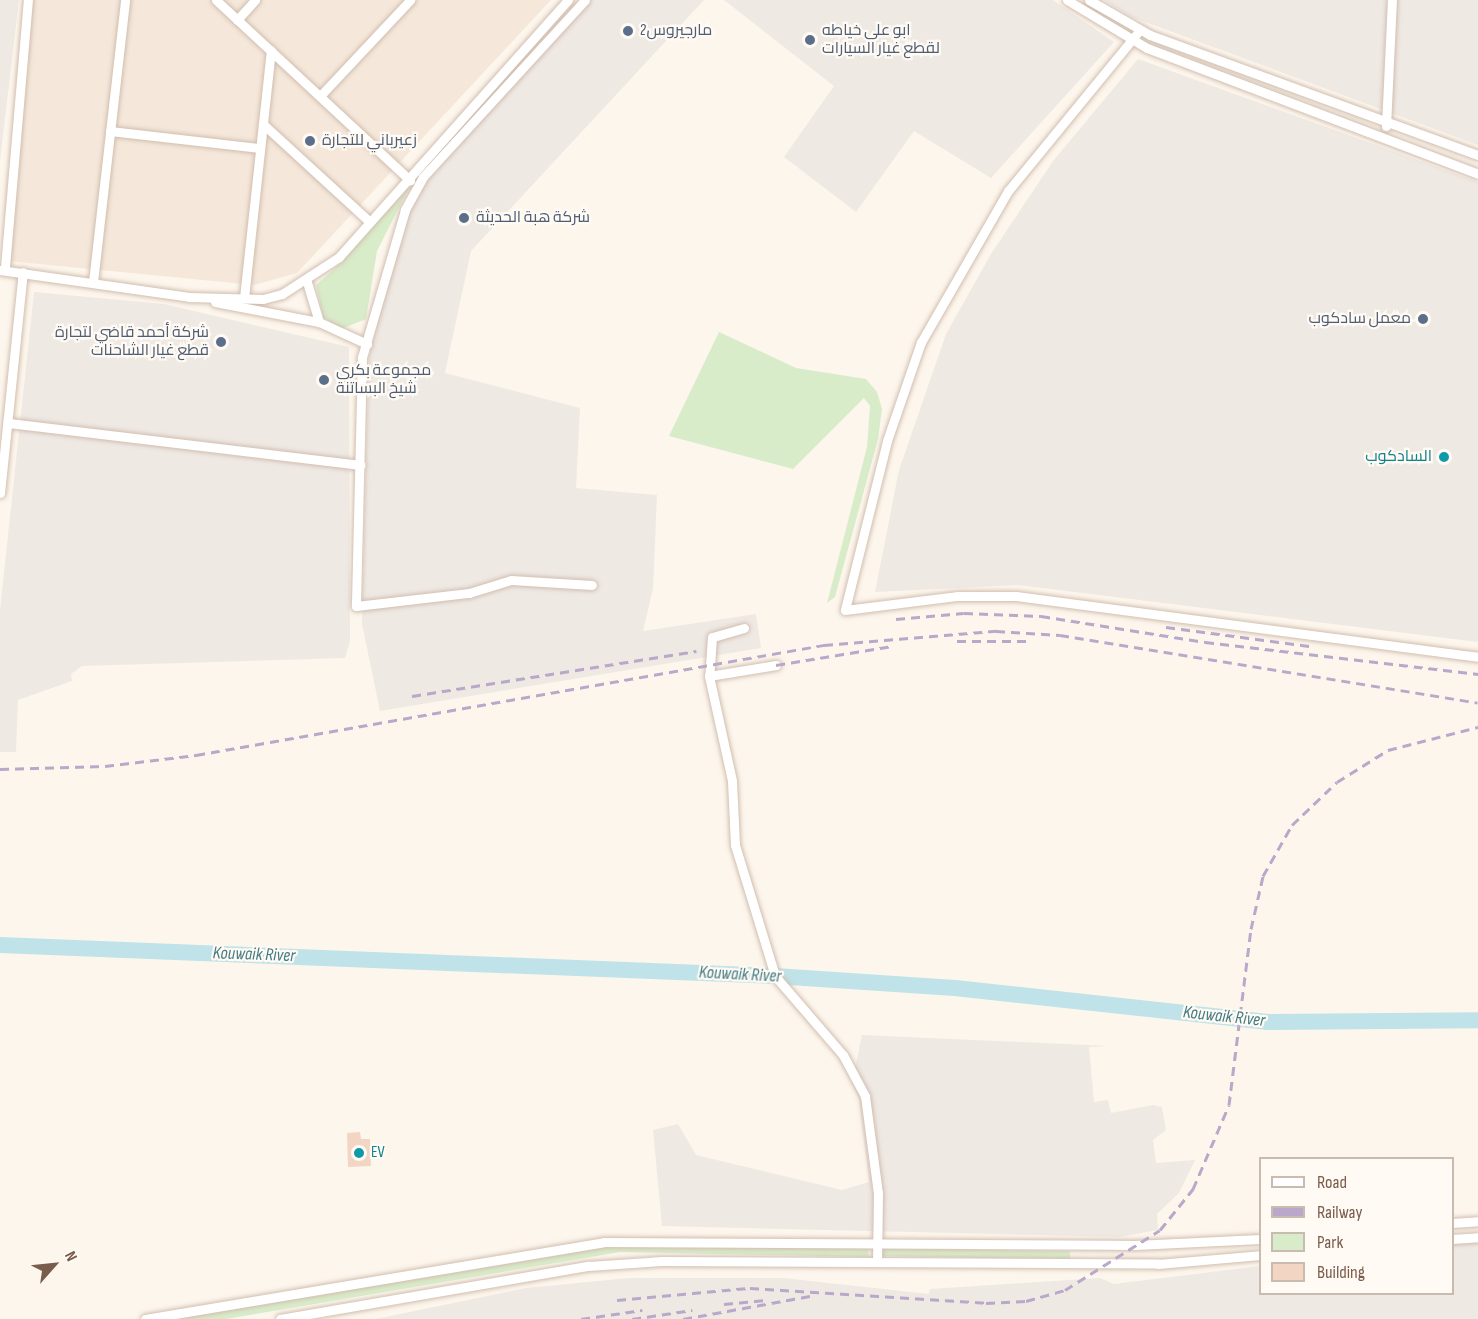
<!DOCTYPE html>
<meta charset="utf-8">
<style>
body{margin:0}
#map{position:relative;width:1478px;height:1319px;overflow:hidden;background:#fdf6ec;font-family:"Sofia Sans Condensed",Cairo,sans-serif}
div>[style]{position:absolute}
.residential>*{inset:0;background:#f5e8da}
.industrial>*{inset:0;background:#efe9e4}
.green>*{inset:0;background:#d8ecc9;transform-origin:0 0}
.river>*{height:16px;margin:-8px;padding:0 8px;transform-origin:8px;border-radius:8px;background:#bfe3e8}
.building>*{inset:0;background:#f3d5c3}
.roads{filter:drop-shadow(0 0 2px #d1beb0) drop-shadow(0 0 2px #d1beb0)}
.minor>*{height:9px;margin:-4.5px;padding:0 4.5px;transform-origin:4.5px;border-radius:4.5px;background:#fff}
.rail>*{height:3px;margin-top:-1.5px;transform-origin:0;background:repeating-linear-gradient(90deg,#b9a8c9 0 9px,transparent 0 15px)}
.dots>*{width:16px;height:16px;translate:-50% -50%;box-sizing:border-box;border:3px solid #fffaf3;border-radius:50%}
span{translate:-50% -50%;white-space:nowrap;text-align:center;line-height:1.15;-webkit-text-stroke:4.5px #fffaf3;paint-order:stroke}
.service-label{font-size:16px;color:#4e5e75}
.left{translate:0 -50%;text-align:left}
.right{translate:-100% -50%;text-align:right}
.culture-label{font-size:16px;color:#0d838f}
.water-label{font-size:18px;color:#437c86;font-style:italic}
.legend{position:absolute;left:1259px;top:1157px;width:195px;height:138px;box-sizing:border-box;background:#fffaf3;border:2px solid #cabbb1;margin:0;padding:8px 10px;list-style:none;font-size:18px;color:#7a5c4d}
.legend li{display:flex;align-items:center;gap:12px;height:30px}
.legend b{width:30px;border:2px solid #cabbb1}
.north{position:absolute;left:24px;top:1235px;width:60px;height:60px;-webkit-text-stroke:4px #fffaf3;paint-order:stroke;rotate:63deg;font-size:16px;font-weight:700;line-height:24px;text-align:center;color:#7a5c4d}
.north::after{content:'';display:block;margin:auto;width:21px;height:27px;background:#7a5c4d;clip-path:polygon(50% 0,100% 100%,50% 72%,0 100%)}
</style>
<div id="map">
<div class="residential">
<div style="clip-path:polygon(33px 0,551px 0,297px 273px,254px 285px,8px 261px)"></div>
</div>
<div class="industrial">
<div style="clip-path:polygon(0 0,19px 0,0 161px)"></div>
<div style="clip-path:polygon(589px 0,704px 0,471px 251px,445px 373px,580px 408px,576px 488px,657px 495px,653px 589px,643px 631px,756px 614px,761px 648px,380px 711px,362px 624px,369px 357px,408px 201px)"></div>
<div style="clip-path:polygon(724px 0,1053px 0,1114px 42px,991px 178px,914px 131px,856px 212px,784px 157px,834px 86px)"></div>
<div style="clip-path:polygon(1104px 0,1478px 0,1478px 145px,1132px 17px)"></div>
<div style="clip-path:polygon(1138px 59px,1478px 182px,1478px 642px,1018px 585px,875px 592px,899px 470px,946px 334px,991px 254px,1053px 161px)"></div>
<div style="clip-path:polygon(34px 292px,164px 304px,349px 347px,350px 641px,345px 658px,82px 666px,71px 674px,72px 681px,18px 700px,16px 752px,0 752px,0 610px)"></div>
<div style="clip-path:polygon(862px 1035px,1109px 1046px,1089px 1047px,1094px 1102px,1108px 1100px,1111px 1113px,1153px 1105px,1162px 1107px,1166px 1130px,1153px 1140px,1156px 1163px,1195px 1160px,1179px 1193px,1157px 1214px,1158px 1230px,1119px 1237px,662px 1226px,653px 1130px,678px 1124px,696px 1155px,842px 1190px,869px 1182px,859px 1100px,852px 1083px)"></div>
<div style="clip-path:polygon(1478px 1241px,1478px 1319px,376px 1319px,526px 1288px,629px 1278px,783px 1278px,929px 1294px,930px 1289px,1100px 1278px,1114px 1284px,1260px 1266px,1260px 1294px,1452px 1294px,1453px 1244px)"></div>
</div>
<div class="green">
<div style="clip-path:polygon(405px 185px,409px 188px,377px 251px,366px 319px,341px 329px,323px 317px,316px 285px,342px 262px)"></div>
<div style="clip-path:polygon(719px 332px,796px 368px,866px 379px,877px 392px,882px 409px,878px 439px,835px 597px,827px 603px,867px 447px,870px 406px,864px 398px,793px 469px,669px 436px)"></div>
<div style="clip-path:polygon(662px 1244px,868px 1248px,869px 1257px,620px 1252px,226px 1319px,165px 1319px,591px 1248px)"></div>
<div style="left:881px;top:1248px;width:189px;height:8px;rotate:1deg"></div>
</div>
<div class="river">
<div style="left:0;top:945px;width:776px;rotate:2.29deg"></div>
<div style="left:775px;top:976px;width:180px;rotate:3.8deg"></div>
<div style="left:955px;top:988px;width:315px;rotate:6.2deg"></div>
<div style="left:1268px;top:1022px;width:210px;rotate:-0.5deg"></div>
</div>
<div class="building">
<div style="clip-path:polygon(360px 1132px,361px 1139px,370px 1139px,371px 1166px,348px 1167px,347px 1133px)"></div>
</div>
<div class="roads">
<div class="minor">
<div style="left:216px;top:0;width:265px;rotate:42.9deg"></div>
<div style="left:585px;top:0;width:240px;rotate:132.5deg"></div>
<div style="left:423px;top:177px;width:38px;rotate:119deg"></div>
<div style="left:405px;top:210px;width:153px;rotate:106.3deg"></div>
<div style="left:362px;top:357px;width:249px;rotate:91.4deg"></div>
<div style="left:356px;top:606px;width:114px;rotate:-6.6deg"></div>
<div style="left:469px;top:593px;width:44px;rotate:-17.2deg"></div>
<div style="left:511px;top:580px;width:81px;rotate:3.5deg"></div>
<div style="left:1067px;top:0;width:93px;rotate:31deg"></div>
<div style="left:1147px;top:48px;width:354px;rotate:20.8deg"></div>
<div style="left:1089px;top:0;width:70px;rotate:29.8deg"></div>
<div style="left:1150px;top:35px;width:349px;rotate:20.1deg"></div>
<div style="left:237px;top:20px;width:27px;rotate:-48deg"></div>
<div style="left:1139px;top:31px;width:207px;rotate:129.3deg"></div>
<div style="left:1008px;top:191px;width:174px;rotate:119.9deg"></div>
<div style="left:921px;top:342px;width:105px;rotate:109deg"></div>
<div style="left:887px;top:441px;width:174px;rotate:104deg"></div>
<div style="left:845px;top:610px;width:114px;rotate:-7.1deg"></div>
<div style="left:958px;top:596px;width:58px"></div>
<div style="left:1016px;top:596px;width:466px;rotate:7.5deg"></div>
<div style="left:320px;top:96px;width:132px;rotate:-46.8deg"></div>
<div style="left:263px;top:124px;width:144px;rotate:42.5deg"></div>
<div style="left:1386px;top:126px;width:126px;rotate:-87.3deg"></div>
<div style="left:110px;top:131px;width:151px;rotate:6.5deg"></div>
<div style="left:5px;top:267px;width:268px;rotate:-85.1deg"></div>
<div style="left:0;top:270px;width:191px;rotate:8.1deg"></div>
<div style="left:189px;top:297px;width:74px;rotate:1.5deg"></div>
<div style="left:263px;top:299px;width:20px;rotate:-15deg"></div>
<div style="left:282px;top:294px;width:68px;rotate:-33deg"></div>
<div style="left:339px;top:257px;width:344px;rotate:-48.3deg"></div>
<div style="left:93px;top:282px;width:284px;rotate:-83.5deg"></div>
<div style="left:307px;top:282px;width:42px;rotate:73.3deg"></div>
<div style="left:244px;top:298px;width:249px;rotate:-83.8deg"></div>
<div style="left:215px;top:302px;width:106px;rotate:10.9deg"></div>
<div style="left:319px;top:322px;width:53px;rotate:24.6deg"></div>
<div style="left:9px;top:423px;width:354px;rotate:6.8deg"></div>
<div style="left:0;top:493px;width:222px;rotate:-84.1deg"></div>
<div style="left:744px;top:628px;width:33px;rotate:164deg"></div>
<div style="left:712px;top:637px;width:39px;rotate:94deg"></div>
<div style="left:709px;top:676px;width:107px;rotate:77.6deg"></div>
<div style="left:732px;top:781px;width:64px;rotate:87.3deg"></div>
<div style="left:735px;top:845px;width:137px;rotate:73deg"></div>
<div style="left:775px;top:976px;width:104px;rotate:49.3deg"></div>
<div style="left:843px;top:1055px;width:47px;rotate:61.8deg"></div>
<div style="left:865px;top:1096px;width:98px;rotate:82.4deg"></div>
<div style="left:878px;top:1193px;width:69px;rotate:90.8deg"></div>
<div style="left:709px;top:676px;width:68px;rotate:-9.3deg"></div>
<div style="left:1452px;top:1223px;width:26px;rotate:-4deg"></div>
<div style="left:1452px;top:1239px;width:26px;rotate:-4deg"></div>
<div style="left:145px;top:1319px;width:465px;rotate:-9.5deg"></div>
<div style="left:604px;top:1242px;width:531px;rotate:0.32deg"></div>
<div style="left:1135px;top:1245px;width:125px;rotate:-2.7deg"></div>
<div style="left:280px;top:1319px;width:313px;rotate:-9.8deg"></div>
<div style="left:588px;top:1266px;width:74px;rotate:-3.9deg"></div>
<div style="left:662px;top:1261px;width:496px;rotate:0.3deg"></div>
<div style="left:1158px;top:1264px;width:102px;rotate:-5deg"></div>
</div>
</div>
<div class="rail">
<div style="left:896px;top:619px;width:68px;rotate:-5deg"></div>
<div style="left:964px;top:613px;width:77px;rotate:2.2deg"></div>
<div style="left:1041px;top:616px;width:166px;rotate:9deg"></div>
<div style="left:1205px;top:642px;width:275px;rotate:6.7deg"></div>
<div style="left:1166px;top:627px;width:150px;rotate:7.6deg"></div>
<div style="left:957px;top:641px;width:72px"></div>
<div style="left:776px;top:665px;width:118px;rotate:-9.3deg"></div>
<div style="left:412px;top:696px;width:288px;rotate:-9deg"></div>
<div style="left:0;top:769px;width:105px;rotate:-1.6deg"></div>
<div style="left:105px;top:766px;width:92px;rotate:-6.9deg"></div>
<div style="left:196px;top:755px;width:638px;rotate:-9.94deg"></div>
<div style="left:824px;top:645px;width:173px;rotate:-4.7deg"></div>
<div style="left:996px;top:631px;width:64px;rotate:3.6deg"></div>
<div style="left:1060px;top:635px;width:423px;rotate:9.2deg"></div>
<div style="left:617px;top:1300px;width:134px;rotate:-5.2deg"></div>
<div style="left:750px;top:1288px;width:236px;rotate:3.6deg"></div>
<div style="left:986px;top:1303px;width:40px;rotate:-2.9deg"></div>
<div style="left:1026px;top:1301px;width:41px;rotate:-15.8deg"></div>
<div style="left:1065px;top:1290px;width:112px;rotate:-32.3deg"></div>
<div style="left:1160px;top:1230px;width:53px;rotate:-51.2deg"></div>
<div style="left:1193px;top:1189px;width:91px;rotate:-66.8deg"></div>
<div style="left:1229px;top:1105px;width:177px;rotate:-82.9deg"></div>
<div style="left:1251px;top:929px;width:54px;rotate:-77.2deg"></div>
<div style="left:1263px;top:876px;width:59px;rotate:-60.4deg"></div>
<div style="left:1292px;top:825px;width:62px;rotate:-43.7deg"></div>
<div style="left:1337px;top:782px;width:60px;rotate:-32.1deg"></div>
<div style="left:1388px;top:750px;width:93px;rotate:-14.3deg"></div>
<div style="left:724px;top:1304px;width:42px;rotate:-5.4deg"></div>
<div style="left:581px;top:1319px;width:62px;rotate:-8.4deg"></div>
<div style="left:632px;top:1319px;width:61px;rotate:-8.5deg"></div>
<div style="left:683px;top:1319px;width:129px;rotate:-10.3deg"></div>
</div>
<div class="dots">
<div style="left:628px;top:31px;background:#5c6f8a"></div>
<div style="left:810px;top:40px;background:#5c6f8a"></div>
<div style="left:310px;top:141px;background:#5c6f8a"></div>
<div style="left:464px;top:218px;background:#5c6f8a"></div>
<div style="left:1423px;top:319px;background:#5c6f8a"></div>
<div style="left:221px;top:342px;background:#5c6f8a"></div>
<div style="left:324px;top:380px;background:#5c6f8a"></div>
<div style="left:1444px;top:457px;background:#0f9aa8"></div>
<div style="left:359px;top:1153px;background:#0f9aa8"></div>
</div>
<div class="service-label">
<span class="left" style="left:640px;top:31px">مارجيروس2</span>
<span class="left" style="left:822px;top:40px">ابو علي خياطه<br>لقطع غيار السيارات</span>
<span class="left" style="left:322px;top:141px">زعيرباني للتجارة</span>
<span class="left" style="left:476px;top:218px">شركة هبة الحديثة</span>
<span class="right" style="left:1411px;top:319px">معمل سادكوب</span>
<span class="right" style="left:209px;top:342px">شركة أحمد قاضي لتجارة<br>قطع غيار الشاحنات</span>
<span class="left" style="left:336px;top:380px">مجموعة بكري<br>شيخ البساتنة</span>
</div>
<div class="culture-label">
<span class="right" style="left:1432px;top:457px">السادكوب</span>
<span class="left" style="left:371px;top:1153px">EV</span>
</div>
<div class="water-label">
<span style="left:254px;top:955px;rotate:2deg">Kouwaik River</span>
<span style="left:740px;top:975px;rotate:3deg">Kouwaik River</span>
<span style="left:1224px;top:1017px;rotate:6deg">Kouwaik River</span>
</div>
<ul class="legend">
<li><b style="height:8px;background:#fff"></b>Road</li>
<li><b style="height:8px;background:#b9a8c9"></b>Railway</li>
<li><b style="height:16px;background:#d8ecc9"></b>Park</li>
<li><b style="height:16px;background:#f3d5c3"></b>Building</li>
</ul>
<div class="north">N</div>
</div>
